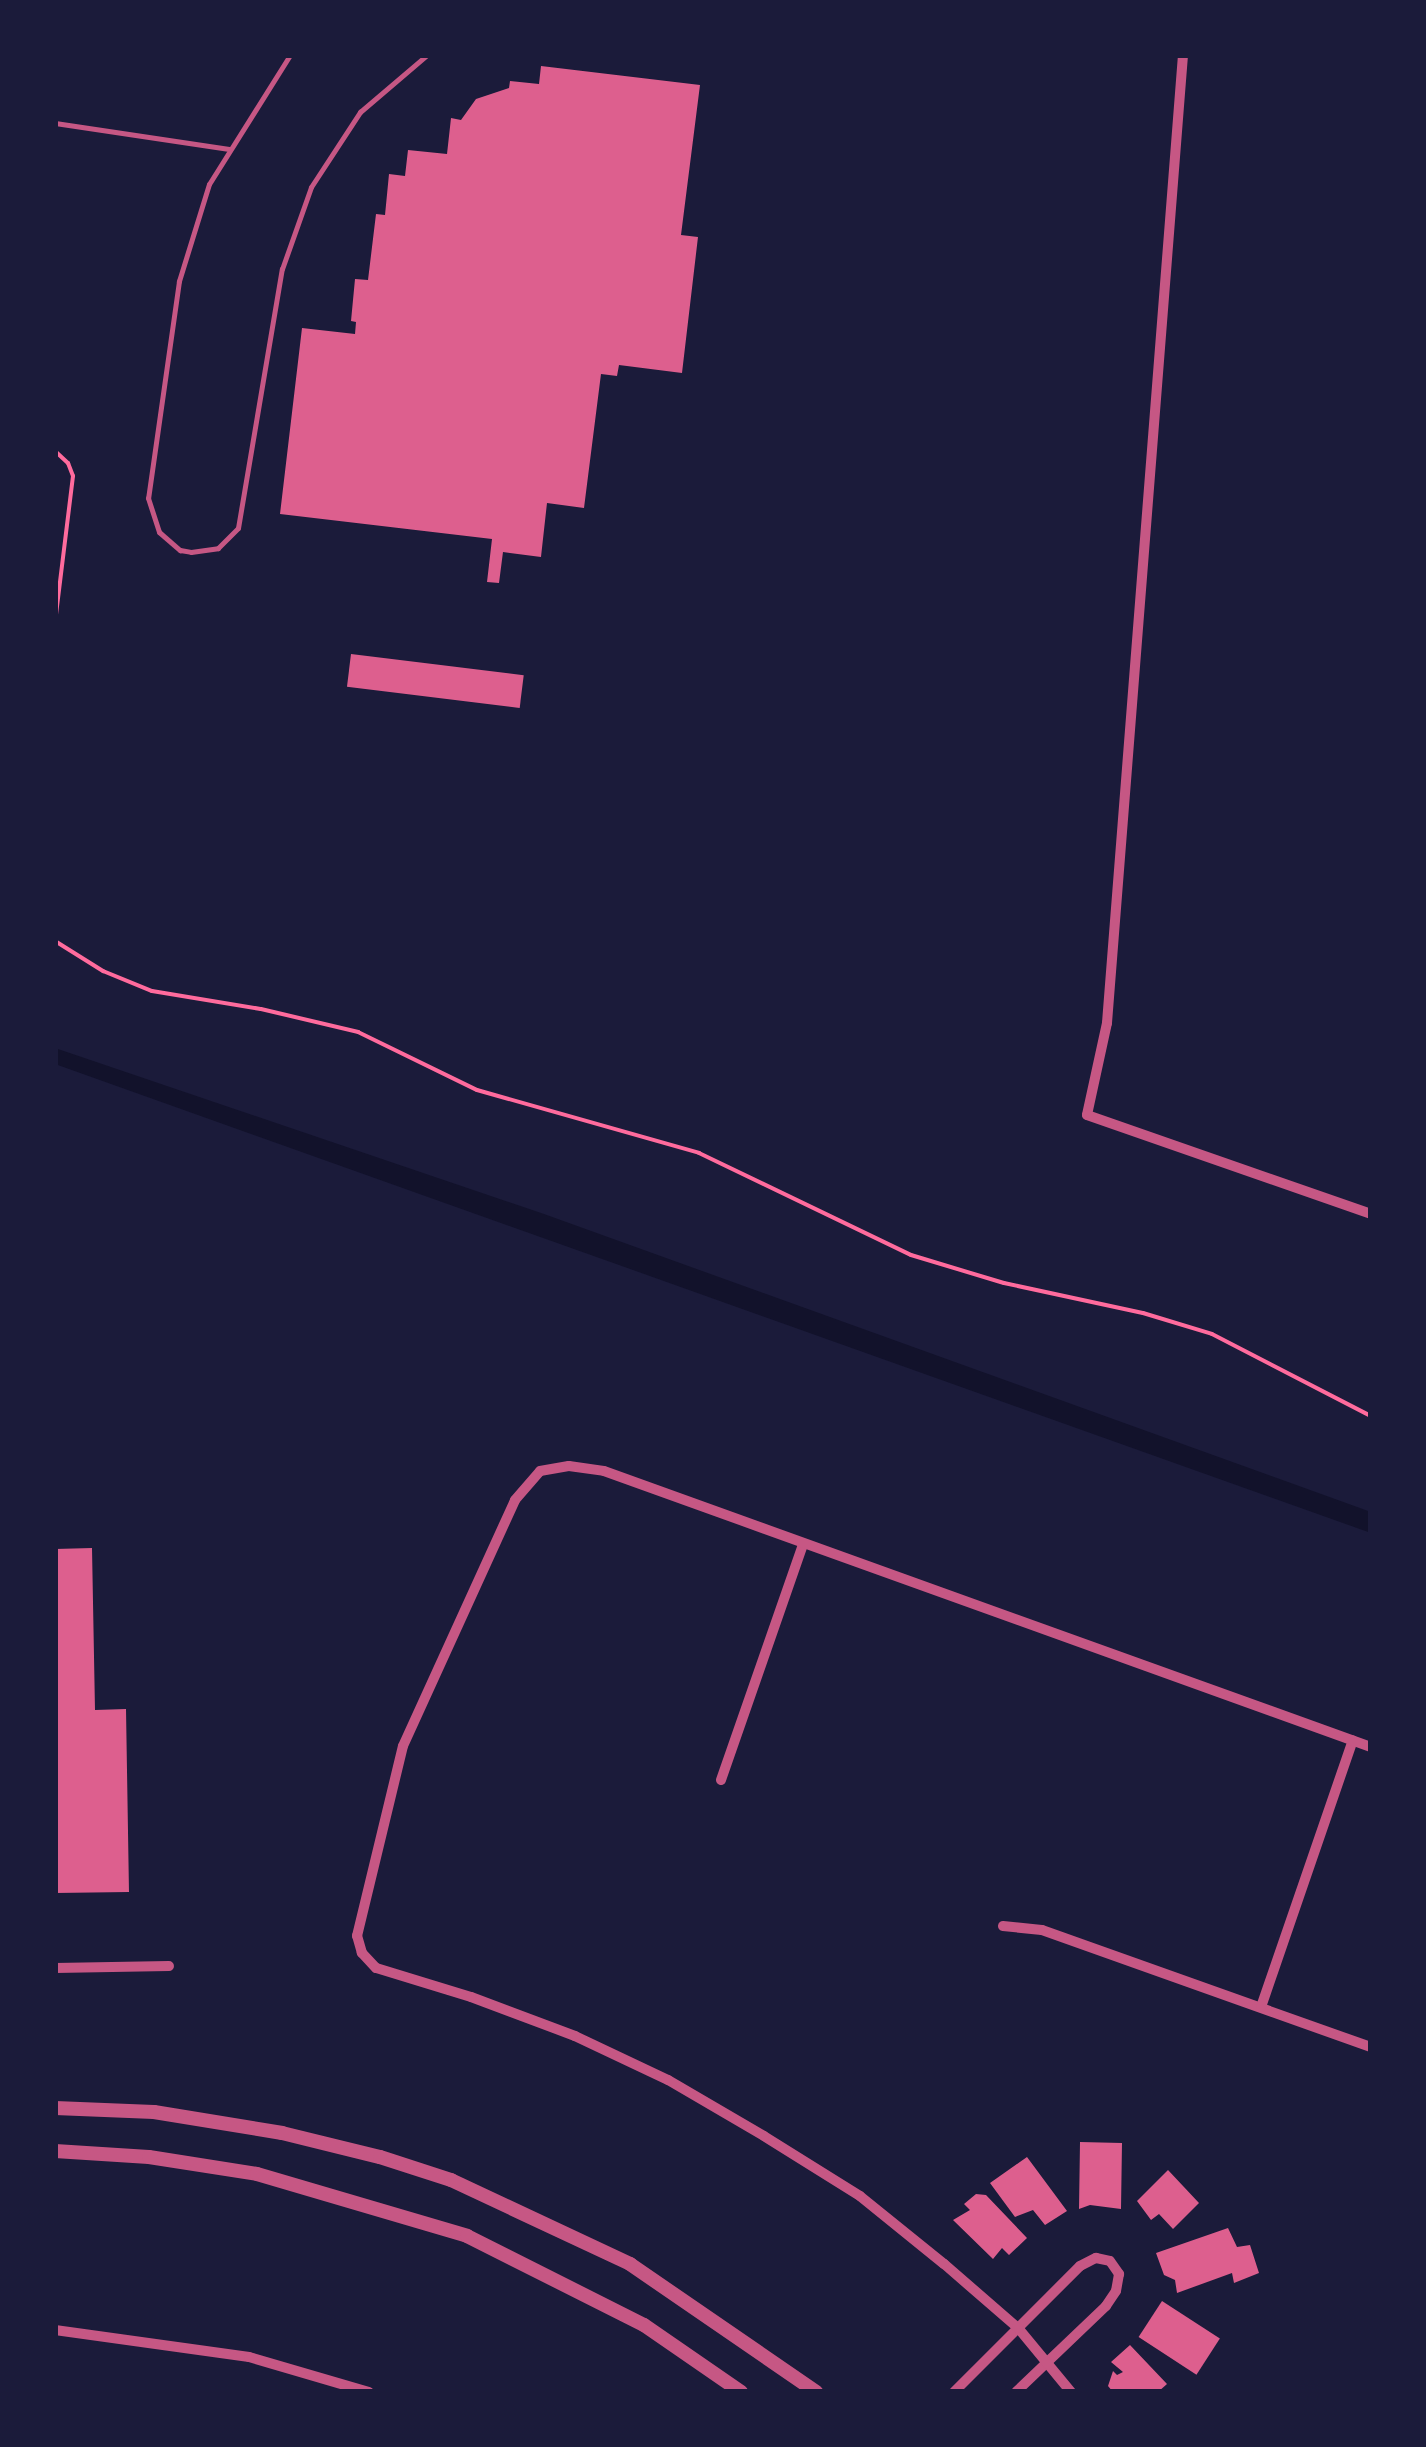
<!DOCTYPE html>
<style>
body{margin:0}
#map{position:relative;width:1426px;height:2447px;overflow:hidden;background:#1b1b3a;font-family:Barlow,sans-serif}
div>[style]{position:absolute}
.water>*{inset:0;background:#12122b}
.building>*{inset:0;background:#dd5f8e;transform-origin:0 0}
.path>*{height:4px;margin:-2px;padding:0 2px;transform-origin:2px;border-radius:2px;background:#ff6b9d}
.service>*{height:5px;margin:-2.5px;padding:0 2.5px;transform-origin:2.5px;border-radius:2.5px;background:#c65784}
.minor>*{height:10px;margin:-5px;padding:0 5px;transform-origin:5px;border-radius:5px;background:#c65784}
.tertiary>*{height:14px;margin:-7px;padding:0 7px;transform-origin:7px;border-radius:7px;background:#c65784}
span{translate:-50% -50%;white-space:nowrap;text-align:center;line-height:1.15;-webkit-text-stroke:9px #1b1b3a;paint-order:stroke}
.frame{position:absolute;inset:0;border:58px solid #1b1b3a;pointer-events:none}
</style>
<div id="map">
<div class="water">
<div style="clip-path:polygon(55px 1048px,544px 1214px,1371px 1512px,1371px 1533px,55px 1064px)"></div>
</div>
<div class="building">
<div style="clip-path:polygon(541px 66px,700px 85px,681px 235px,698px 237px,682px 373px,619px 365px,617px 376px,601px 374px,584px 508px,547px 503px,541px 557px,503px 552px,499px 583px,487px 582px,492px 539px,280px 514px,302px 328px,355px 334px,356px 322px,351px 321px,355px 279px,368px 280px,376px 214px,385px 215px,389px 174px,405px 176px,408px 150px,447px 154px,451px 118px,461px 120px,476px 99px,509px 88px,510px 81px,539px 84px)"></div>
<div style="left:351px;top:654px;width:174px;height:33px;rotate:7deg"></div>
<div style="clip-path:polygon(92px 1548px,95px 1710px,126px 1709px,129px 1892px,55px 1893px,55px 1549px)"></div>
<div style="clip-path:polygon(1080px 2142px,1122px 2143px,1121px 2209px,1090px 2205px,1079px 2209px)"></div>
<div style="clip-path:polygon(1027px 2157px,1067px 2211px,1045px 2225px,1033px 2210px,1015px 2217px,990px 2183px)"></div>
<div style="clip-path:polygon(1168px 2170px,1199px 2203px,1173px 2229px,1159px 2214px,1151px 2220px,1137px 2201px)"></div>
<div style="clip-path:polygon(976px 2194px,986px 2195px,1027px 2238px,1009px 2255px,1002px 2248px,993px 2259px,953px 2220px,970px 2210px,964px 2204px)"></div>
<div style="clip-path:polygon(1228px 2228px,1237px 2247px,1250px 2245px,1259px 2273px,1234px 2283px,1232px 2273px,1177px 2293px,1175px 2280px,1164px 2275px,1156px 2253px)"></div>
<div style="left:1162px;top:2301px;width:69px;height:43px;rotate:33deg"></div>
<div style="clip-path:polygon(1130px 2345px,1167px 2384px,1158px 2392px,1113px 2392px,1108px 2386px,1113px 2371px,1117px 2375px,1123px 2372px,1111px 2362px)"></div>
</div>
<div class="path">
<div style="left:55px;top:451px;width:18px;rotate:43deg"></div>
<div style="left:68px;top:463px;width:14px;rotate:69deg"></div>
<div style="left:73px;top:476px;width:147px;rotate:97deg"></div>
<div style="left:55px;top:941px;width:57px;rotate:32deg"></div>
<div style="left:103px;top:971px;width:53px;rotate:22.2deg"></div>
<div style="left:152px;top:991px;width:110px;rotate:9.4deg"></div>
<div style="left:261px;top:1009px;width:100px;rotate:13.3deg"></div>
<div style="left:358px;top:1032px;width:132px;rotate:26deg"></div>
<div style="left:477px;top:1090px;width:231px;rotate:15.8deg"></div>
<div style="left:699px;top:1153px;width:235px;rotate:25.7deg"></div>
<div style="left:911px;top:1255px;width:97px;rotate:16.8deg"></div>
<div style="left:1004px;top:1283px;width:142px;rotate:12.2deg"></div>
<div style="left:1143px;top:1313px;width:72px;rotate:16.9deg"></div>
<div style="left:1212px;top:1334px;width:179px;rotate:27.3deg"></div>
</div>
<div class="service">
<div style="left:290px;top:55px;width:152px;rotate:122.1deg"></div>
<div style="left:209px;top:184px;width:102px;rotate:107.2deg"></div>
<div style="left:179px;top:281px;width:219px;rotate:98.1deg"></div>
<div style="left:148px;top:498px;width:36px;rotate:72deg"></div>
<div style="left:159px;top:532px;width:28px;rotate:41deg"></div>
<div style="left:180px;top:550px;width:11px;rotate:10deg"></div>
<div style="left:191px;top:552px;width:27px;rotate:-8deg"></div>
<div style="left:218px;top:548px;width:28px;rotate:-45deg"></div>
<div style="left:238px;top:528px;width:263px;rotate:-80.4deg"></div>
<div style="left:282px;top:269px;width:87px;rotate:-70.5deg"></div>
<div style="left:311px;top:187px;width:90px;rotate:-56.8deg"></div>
<div style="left:360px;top:112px;width:88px;rotate:-40.4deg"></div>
<div style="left:55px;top:123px;width:176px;rotate:8.5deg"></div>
</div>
<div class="minor">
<div style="left:1183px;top:55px;width:971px;rotate:94.49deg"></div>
<div style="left:1107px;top:1023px;width:94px;rotate:102.3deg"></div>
<div style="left:1087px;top:1115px;width:301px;rotate:19.2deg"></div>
<div style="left:721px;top:1780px;width:250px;rotate:-70.8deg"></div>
<div style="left:1003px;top:1926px;width:39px;rotate:6deg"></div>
<div style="left:1042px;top:1930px;width:349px;rotate:19.6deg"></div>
<div style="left:55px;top:1968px;width:114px;rotate:-1deg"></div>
<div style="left:1261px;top:2007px;width:282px;rotate:-71deg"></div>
<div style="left:55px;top:2330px;width:196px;rotate:7.9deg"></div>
<div style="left:249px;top:2357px;width:125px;rotate:16.3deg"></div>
<div style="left:954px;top:2392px;width:178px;rotate:-45deg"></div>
<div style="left:1080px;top:2266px;width:18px;rotate:-27deg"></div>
<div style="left:1096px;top:2258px;width:14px;rotate:12deg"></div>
<div style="left:1110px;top:2261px;width:16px;rotate:55deg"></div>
<div style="left:1119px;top:2274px;width:17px;rotate:100deg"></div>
<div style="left:1116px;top:2291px;width:18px;rotate:124deg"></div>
<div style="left:1106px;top:2306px;width:124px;rotate:136.3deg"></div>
<div style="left:1071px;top:2392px;width:83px;rotate:-129.6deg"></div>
<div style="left:1018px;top:2328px;width:98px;rotate:-139.1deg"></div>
<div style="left:944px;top:2264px;width:108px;rotate:-141deg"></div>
<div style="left:860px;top:2196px;width:113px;rotate:-148deg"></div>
<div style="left:764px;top:2136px;width:111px;rotate:-149.7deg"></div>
<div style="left:668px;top:2080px;width:103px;rotate:-154.7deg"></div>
<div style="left:575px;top:2036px;width:111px;rotate:-159.4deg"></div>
<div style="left:471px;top:1997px;width:99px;rotate:-163deg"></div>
<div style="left:376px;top:1968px;width:21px;rotate:-133deg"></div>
<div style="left:362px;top:1953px;width:18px;rotate:-106deg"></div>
<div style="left:357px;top:1936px;width:195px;rotate:-76.4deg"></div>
<div style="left:403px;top:1746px;width:270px;rotate:-65.5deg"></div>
<div style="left:515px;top:1500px;width:38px;rotate:-49deg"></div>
<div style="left:540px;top:1471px;width:29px;rotate:-10deg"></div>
<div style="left:569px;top:1466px;width:35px;rotate:8deg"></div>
<div style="left:604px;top:1471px;width:815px;rotate:19.79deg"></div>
</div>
<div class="tertiary">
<div style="left:55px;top:2108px;width:99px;rotate:2.3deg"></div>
<div style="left:154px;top:2112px;width:130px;rotate:9.3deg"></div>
<div style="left:282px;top:2133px;width:101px;rotate:13.8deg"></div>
<div style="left:380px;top:2157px;width:75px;rotate:17.9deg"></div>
<div style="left:451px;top:2180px;width:198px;rotate:25.1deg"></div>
<div style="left:630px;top:2264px;width:226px;rotate:34.5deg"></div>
<div style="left:55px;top:2151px;width:94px;rotate:3.7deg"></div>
<div style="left:149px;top:2157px;width:109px;rotate:8.9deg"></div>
<div style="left:257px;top:2174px;width:219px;rotate:16.4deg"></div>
<div style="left:467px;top:2236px;width:198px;rotate:26.7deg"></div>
<div style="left:644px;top:2325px;width:118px;rotate:34.6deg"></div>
</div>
<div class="frame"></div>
</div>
